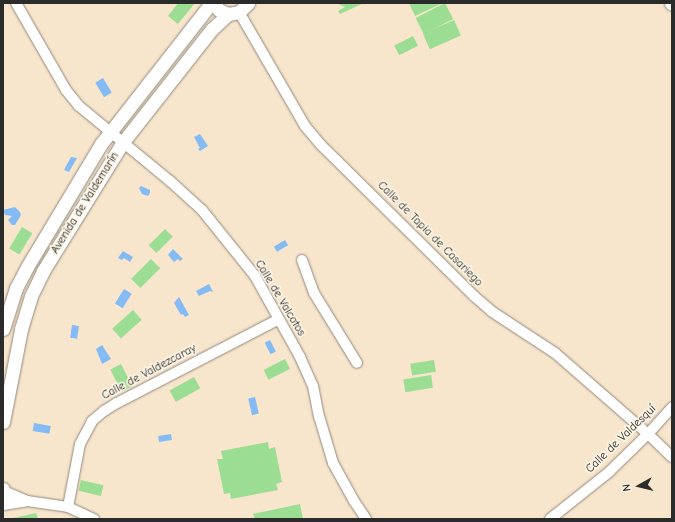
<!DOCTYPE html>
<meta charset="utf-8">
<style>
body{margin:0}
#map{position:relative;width:675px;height:522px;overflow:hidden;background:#f7e5cc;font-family:"Comic Neue",sans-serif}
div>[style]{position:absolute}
.green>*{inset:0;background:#9cdd94;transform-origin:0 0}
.water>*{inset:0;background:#84bbf4;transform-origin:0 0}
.roads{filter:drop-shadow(0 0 1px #91887c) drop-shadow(0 0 1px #91887c)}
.street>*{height:10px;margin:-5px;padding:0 5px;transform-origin:5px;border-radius:5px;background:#fff}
.secondary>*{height:13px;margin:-6.5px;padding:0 6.5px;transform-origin:6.5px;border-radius:6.5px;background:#fff}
span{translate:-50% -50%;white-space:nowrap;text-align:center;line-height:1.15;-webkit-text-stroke:3.5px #fcf5e5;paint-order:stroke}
.street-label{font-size:12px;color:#2b2b2b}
.frame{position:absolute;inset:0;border:4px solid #2b2b2b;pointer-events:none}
.north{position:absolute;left:619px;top:466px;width:40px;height:40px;-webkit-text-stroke:3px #fcf5e5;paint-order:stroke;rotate:262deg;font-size:11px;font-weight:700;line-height:16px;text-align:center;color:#2b2b2b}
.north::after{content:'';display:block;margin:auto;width:14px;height:18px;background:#2b2b2b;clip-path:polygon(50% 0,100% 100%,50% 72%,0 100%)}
</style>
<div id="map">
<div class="green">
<div style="clip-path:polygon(178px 3px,195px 3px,178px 24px,168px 16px)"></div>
<div style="clip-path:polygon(336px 3px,364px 3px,340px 14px,338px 11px,345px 7px)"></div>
<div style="clip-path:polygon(409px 3px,443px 3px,415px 16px)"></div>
<div style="left:445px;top:3px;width:18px;height:33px;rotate:63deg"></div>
<div style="left:454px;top:20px;width:17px;height:34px;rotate:66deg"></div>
<div style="left:413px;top:36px;width:11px;height:21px;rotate:63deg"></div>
<div style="left:22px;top:227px;width:12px;height:25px;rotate:31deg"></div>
<div style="left:165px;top:229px;width:11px;height:23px;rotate:45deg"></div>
<div style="left:151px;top:259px;width:13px;height:28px;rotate:45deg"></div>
<div style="left:133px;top:310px;width:13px;height:28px;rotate:48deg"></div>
<div style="left:285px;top:359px;width:11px;height:24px;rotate:63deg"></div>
<div style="left:434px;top:360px;width:12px;height:24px;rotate:81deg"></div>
<div style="left:121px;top:364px;width:25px;height:12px;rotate:63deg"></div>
<div style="left:431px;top:375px;width:13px;height:28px;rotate:81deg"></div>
<div style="left:194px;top:377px;width:13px;height:28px;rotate:61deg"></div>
<div style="clip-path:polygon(268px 442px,269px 449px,275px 447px,282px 482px,276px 484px,278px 490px,231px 499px,230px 493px,224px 494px,217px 459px,223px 459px,221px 451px)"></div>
<div style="left:81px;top:480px;width:23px;height:11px;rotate:13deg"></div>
<div style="clip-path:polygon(300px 504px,303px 519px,255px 519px,253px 514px)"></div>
<div style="clip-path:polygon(36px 513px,38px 519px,13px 518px)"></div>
</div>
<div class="water">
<div style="left:103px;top:78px;width:17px;height:9px;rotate:59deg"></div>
<div style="clip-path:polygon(200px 134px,208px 146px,200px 151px,198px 149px,200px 148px,194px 137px)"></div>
<div style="clip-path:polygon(71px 157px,77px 158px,69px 172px,64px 170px)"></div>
<div style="clip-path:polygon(141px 186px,150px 190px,150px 193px,148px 196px,142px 194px,139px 188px)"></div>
<div style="clip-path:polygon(15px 207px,20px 212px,21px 215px,15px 225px,12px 225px,8px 220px,12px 216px,5px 215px,3px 210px)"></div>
<div style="left:285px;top:240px;width:6px;height:13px;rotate:59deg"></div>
<div style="clip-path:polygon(173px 249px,183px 259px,180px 261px,178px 259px,174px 262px,168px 255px)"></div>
<div style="clip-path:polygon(123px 251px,133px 257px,130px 262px,124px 258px,122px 260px,118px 258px)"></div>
<div style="clip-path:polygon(209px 284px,213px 292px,210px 291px,199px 296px,196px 291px)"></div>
<div style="left:124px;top:289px;width:9px;height:17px;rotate:32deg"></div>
<div style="clip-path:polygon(179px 297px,189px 315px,185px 317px,183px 314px,181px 315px,174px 303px)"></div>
<div style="left:72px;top:325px;width:7px;height:13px;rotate:8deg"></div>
<div style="left:270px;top:340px;width:13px;height:6px;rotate:63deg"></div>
<div style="clip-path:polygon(102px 345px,111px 359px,102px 364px,96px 349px)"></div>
<div style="left:255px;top:397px;width:17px;height:7px;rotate:77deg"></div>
<div style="left:34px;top:423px;width:17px;height:8px;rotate:10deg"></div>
<div style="left:171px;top:434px;width:6px;height:13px;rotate:81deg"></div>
</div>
<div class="roads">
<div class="street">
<div style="left:16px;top:3px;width:100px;rotate:60.1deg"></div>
<div style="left:66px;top:90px;width:21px;rotate:51deg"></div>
<div style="left:79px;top:106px;width:118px;rotate:39.5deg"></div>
<div style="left:170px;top:181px;width:43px;rotate:42.2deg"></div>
<div style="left:202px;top:210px;width:85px;rotate:51.2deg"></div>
<div style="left:255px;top:276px;width:93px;rotate:60.9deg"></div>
<div style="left:300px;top:357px;width:32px;rotate:66deg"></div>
<div style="left:313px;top:386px;width:31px;rotate:79deg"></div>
<div style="left:319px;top:416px;width:49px;rotate:73.4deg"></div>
<div style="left:333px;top:463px;width:43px;rotate:61.1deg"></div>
<div style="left:354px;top:501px;width:22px;rotate:56deg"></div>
<div style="left:239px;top:12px;width:132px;rotate:59.9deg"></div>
<div style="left:305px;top:126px;width:25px;rotate:50deg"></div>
<div style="left:321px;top:145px;width:215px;rotate:44.6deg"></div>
<div style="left:474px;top:296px;width:23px;rotate:41deg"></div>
<div style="left:491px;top:311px;width:77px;rotate:33.3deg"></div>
<div style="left:555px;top:353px;width:123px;rotate:41.1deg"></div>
<div style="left:648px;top:434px;width:33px;rotate:44deg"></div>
<div style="left:302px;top:260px;width:35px;rotate:70deg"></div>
<div style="left:314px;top:293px;width:82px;rotate:58.4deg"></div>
<div style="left:4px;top:491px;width:25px;rotate:23deg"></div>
<div style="left:27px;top:501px;width:41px;rotate:8.3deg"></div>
<div style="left:68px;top:507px;width:29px;rotate:25deg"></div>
<div style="left:3px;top:505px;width:24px;rotate:-9deg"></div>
<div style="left:68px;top:507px;width:64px;rotate:-79.2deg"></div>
<div style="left:80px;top:444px;width:26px;rotate:-62deg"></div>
<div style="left:92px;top:421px;width:16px;rotate:-40deg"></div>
<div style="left:104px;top:411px;width:15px;rotate:-32deg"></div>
<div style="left:117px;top:403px;width:182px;rotate:-27.4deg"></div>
<div style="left:550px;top:519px;width:75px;rotate:-38.5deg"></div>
<div style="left:609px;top:472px;width:54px;rotate:-44.3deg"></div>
<div style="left:648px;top:434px;width:36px;rotate:-48deg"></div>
</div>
<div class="secondary">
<div style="left:213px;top:3px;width:9px;rotate:49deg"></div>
<div style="left:219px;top:10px;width:10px;rotate:24deg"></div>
<div style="left:228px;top:14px;width:11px;rotate:-10deg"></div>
<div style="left:239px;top:12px;width:13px;rotate:-45deg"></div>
<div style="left:671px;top:3px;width:1px;rotate:45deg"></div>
<div style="left:3px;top:329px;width:43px;rotate:-72.4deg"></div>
<div style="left:16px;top:288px;width:24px;rotate:-62deg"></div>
<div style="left:27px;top:267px;width:144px;rotate:-59deg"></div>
<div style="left:101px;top:144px;width:179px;rotate:-52deg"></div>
<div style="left:3px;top:422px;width:95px;rotate:-79deg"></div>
<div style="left:21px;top:329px;width:34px;rotate:-73deg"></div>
<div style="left:31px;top:296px;width:28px;rotate:-64deg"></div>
<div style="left:43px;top:271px;width:152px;rotate:-58.2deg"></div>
<div style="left:123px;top:142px;width:144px;rotate:-51.8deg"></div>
<div style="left:212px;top:29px;width:22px;rotate:-43deg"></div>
<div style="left:3px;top:489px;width:11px;rotate:90deg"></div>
</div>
</div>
<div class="street-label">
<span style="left:85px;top:203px;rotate:-58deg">Avenida de Valdemarín</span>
<span style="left:430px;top:234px;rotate:45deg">Calle de Tapia de Casariego</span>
<span style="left:280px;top:298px;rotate:59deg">Calle de Valcotos</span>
<span style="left:149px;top:372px;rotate:-28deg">Calle de Valdezcaray</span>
<span style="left:621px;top:439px;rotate:-44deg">Calle de Valdesquí</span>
</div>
<div class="frame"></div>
<div class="north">N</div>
</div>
